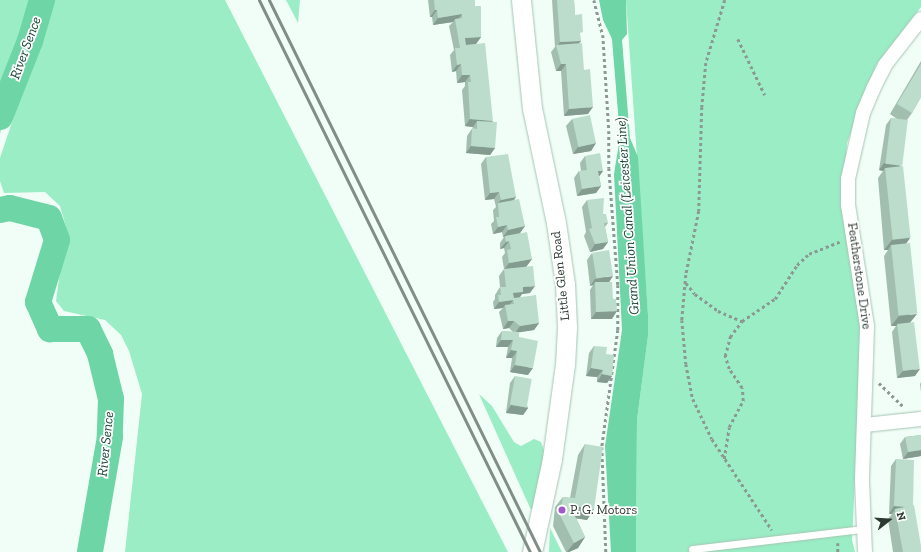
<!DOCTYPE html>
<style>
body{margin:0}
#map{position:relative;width:921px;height:552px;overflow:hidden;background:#f1fef7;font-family:"Zilla Slab",serif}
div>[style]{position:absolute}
.green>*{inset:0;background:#9aedc5}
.water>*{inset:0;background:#6ed5a6}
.river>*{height:26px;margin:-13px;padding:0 13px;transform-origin:13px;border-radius:13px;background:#6ed5a6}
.path>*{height:2.5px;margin-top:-1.25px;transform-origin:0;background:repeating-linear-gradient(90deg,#8c9992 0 3px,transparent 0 6px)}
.roads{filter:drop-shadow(0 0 1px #a5c5b4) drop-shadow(0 0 1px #a5c5b4)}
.service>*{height:7px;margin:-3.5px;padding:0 3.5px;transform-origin:3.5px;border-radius:3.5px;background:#fff}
.minor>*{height:14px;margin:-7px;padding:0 7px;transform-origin:7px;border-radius:7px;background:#fff}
.secondary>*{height:19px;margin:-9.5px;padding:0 9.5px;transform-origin:9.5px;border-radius:9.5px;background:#fff}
.rail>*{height:3px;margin:-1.5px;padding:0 1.5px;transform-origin:1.5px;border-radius:1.5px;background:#818e87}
.wall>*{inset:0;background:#a2beaf}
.shaded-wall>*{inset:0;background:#849b8f}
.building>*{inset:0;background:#bcddcc;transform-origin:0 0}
.dots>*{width:11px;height:11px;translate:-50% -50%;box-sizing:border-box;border:2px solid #fff;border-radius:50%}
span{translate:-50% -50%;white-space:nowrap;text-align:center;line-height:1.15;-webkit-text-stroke:3.5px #fff;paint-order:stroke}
.street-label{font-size:13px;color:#2c3932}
.poi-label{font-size:13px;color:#2c3932}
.left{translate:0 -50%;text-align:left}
.water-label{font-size:14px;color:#16422f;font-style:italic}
.north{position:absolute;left:869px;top:500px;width:40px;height:40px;-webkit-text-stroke:3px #fff;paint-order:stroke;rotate:73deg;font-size:11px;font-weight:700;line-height:16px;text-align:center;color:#2c3932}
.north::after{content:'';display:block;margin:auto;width:14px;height:18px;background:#2c3932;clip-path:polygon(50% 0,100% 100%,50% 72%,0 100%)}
</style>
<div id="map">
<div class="green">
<div style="clip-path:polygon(0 0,40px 0,0 134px)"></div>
<div style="clip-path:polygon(53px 0,225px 0,508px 552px,125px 552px,142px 394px,129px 351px,121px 335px,105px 320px,64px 311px,56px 301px,66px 227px,60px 206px,45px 192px,4px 193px,0 181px,0 158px)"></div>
<div style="clip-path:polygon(286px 0,300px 0,298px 23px)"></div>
<div style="clip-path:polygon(626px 0,921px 0,921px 7px,876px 65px,847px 143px,843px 200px,860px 324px,860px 377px,852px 540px,855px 552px,636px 552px,637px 420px,648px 336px,648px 315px)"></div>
<div style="clip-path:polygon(479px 394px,492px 406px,514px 442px,521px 446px,534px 439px,541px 442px,544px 450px,536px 505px,531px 510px)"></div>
<div style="clip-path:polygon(550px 528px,562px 552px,549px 552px)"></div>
</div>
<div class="water">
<div style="clip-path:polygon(599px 0,626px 0,627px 34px,622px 40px,630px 138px,638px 157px,648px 315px,648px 336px,637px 420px,636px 552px,611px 552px,605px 446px,622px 330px,614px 174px,620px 137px,612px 39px,603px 20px)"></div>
</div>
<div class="river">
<div style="left:0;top:117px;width:82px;rotate:-68.5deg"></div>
<div style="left:30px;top:41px;width:43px;rotate:-73.7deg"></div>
<div style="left:0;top:210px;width:10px;rotate:-11deg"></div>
<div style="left:10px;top:208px;width:40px;rotate:14.4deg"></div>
<div style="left:49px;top:218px;width:23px;rotate:70deg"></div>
<div style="left:57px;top:240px;width:65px;rotate:107deg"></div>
<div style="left:38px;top:302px;width:30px;rotate:66deg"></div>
<div style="left:50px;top:329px;width:38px"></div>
<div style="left:88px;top:329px;width:28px;rotate:64deg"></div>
<div style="left:100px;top:354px;width:46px;rotate:76.3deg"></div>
<div style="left:111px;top:399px;width:38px;rotate:92deg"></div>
<div style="left:110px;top:437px;width:117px;rotate:99.9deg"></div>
</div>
<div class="path">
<div style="left:594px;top:0;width:36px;rotate:76deg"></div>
<div style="left:603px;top:35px;width:96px;rotate:86.4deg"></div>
<div style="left:609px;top:131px;width:37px;rotate:90deg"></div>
<div style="left:609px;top:168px;width:117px;rotate:85.6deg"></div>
<div style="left:618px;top:285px;width:45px;rotate:90deg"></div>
<div style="left:618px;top:330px;width:118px;rotate:97.8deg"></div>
<div style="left:602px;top:447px;width:105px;rotate:87.8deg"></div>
<div style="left:725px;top:0;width:66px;rotate:106.8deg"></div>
<div style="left:706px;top:63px;width:44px;rotate:95.2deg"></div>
<div style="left:702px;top:107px;width:104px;rotate:91.7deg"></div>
<div style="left:699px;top:211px;width:65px;rotate:101.5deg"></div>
<div style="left:686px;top:275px;width:45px;rotate:95.1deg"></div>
<div style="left:682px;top:320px;width:44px;rotate:84.8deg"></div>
<div style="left:686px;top:364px;width:36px;rotate:79deg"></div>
<div style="left:693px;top:399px;width:44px;rotate:64.6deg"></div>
<div style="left:712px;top:439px;width:109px;rotate:56.6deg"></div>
<div style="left:738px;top:39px;width:62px;rotate:64.3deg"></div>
<div style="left:686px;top:283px;width:14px;rotate:51deg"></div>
<div style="left:695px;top:294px;width:29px;rotate:36deg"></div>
<div style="left:718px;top:311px;width:26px;rotate:23deg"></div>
<div style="left:879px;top:383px;width:33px;rotate:44deg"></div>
<div style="left:724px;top:459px;width:32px;rotate:-81deg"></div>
<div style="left:729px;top:427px;width:30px;rotate:-62deg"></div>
<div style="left:743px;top:401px;width:13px;rotate:-94deg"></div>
<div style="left:742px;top:388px;width:23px;rotate:-124deg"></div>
<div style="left:729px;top:369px;width:14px;rotate:-107deg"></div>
<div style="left:725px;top:356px;width:20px;rotate:-75deg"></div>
<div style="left:730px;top:337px;width:20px;rotate:-53deg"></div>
<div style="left:742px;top:321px;width:40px;rotate:-34deg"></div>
<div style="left:775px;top:299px;width:40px;rotate:-57.1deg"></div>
<div style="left:797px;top:265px;width:16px;rotate:-43deg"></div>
<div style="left:809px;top:254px;width:35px;rotate:-22deg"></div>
<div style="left:838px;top:543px;width:9px;rotate:90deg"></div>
</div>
<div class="roads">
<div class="service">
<div style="left:692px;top:549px;width:171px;rotate:-6.7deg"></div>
</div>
<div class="minor">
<div style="left:865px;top:425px;width:56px;rotate:-6.1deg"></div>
<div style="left:865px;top:552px;width:73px;rotate:-92.4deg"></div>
<div style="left:862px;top:479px;width:153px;rotate:-88.1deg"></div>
<div style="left:867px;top:326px;width:122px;rotate:-98.9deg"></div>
<div style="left:848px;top:205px;width:26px;rotate:-90deg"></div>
<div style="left:848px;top:179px;width:68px;rotate:-77.2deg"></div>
<div style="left:863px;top:113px;width:26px;rotate:-67deg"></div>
<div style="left:873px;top:89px;width:27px;rotate:-63deg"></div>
<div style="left:885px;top:65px;width:58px;rotate:-52deg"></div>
</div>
<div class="secondary">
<div style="left:521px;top:0;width:109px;rotate:84.2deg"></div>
<div style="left:532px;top:108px;width:117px;rotate:78.2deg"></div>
<div style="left:556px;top:223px;width:62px;rotate:81.6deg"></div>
<div style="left:565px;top:284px;width:43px;rotate:87.3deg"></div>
<div style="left:567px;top:327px;width:37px;rotate:93deg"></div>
<div style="left:565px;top:364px;width:96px;rotate:97.8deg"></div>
<div style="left:552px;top:459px;width:95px;rotate:102.1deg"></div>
</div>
</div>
<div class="rail">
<div style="left:259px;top:0;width:615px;rotate:63.85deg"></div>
<div style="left:269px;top:0;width:615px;rotate:63.85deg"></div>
</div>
<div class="wall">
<div style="clip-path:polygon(428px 0,475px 0,475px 6px,481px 37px,476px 44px,492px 122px,495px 148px,490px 155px,466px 153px,467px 136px,473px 127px,465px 126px,462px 90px,465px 86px,465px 82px,457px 83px,456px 71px,452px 72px,450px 55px,454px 50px,449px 26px,453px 22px,433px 25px,432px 17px,430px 17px)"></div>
<div style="clip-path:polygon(552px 0,574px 0,575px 15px,580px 37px,581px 41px,579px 43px,588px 114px,564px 116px,561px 71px,556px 71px,551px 52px,555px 47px)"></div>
<div style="clip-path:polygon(921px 61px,921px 97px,912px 113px,907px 120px,900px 166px,910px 238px,906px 244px,910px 323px,915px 376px,897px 378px,892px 332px,896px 326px,891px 326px,884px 256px,888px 250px,884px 250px,878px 178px,883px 171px,879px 170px,886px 125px,891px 118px,897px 119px,890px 114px)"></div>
<div style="clip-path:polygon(572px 119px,596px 143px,591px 151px,573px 154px,566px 126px)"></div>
<div style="clip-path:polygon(585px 156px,603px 171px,599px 176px,601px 186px,596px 193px,577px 196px,574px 178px,579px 171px,581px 171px,580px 163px)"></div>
<div style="clip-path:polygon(486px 157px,516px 197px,514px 200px,525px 226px,520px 233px,532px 259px,526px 267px,530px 293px,522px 294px,520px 297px,539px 323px,534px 330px,519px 332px,519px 337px,528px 375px,510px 372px,512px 358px,506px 358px,508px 347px,496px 347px,497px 338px,502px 331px,513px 332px,509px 328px,503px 329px,499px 312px,503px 308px,494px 309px,493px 302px,495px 299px,495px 295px,500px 287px,499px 276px,504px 269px,502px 257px,505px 253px,504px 248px,500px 249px,500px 243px,504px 237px,503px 237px,502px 232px,493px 234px,491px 224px,494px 221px,493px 210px,496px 207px,494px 199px,485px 200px,481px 164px)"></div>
<div style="clip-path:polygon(587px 200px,603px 214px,608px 223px,605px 227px,608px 242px,603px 249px,590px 252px,584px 236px,586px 232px,582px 207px)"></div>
<div style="clip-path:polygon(592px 253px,609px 282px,612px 319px,591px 319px,590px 290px,593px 285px,590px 286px,587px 260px)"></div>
<div style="clip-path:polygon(594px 346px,606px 354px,612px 376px,607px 383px,597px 382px,597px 377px,586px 376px,589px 353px)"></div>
<div style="clip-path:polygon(515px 376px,528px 408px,523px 415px,506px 413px,510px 383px)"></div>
<div style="clip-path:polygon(921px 382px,921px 392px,920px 384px)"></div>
<div style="clip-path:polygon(921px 435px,921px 456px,903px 459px,900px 444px,905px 437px)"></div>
<div style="clip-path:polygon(585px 444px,594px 509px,587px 520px,576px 518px,585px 537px,578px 548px,569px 552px,566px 552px,553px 526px,555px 507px,563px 497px,570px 498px,578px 455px)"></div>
<div style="clip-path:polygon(896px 459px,913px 506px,921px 552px,893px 552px,888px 519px,892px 514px,889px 514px,891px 466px)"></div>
</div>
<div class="shaded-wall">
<div style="clip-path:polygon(435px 10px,437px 10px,432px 17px,430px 17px)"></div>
<div style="clip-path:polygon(462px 14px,457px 21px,455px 19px,453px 22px,433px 25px,438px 18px)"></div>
<div style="clip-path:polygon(481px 37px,476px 44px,460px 46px,465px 38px)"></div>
<div style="clip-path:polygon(581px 41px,575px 48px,557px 47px,560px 42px)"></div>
<div style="clip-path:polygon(461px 64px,456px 71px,452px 72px,457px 65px)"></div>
<div style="clip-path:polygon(561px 64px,566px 64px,561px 71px,556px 71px)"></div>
<div style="clip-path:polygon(462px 75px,470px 75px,465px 82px,457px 83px)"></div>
<div style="clip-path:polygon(593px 107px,588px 114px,564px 116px,569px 109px)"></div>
<div style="clip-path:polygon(470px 119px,493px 121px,488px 128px,477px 121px,473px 127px,465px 126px)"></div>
<div style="clip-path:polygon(596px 143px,591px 151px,573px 154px,578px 147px)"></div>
<div style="clip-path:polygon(471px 146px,495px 148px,490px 155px,466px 153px)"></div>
<div style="clip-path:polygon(884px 163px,901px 166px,896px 173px,885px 168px,883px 171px,879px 170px)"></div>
<div style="clip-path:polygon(598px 171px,603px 171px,598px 178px)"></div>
<div style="clip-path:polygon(601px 186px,596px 193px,577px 196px,582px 189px)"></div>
<div style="clip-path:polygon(499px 192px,494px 199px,485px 200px,490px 193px)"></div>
<div style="clip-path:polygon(516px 197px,511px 204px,498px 203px,501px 200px)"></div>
<div style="clip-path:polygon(507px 225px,502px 232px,493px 234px,498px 227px)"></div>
<div style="clip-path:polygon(525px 226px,520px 233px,503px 237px,508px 230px)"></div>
<div style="clip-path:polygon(910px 238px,902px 249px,891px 245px,888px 250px,884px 250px,892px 240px)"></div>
<div style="clip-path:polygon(509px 241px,504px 248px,500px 249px,506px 242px)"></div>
<div style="clip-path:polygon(608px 242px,603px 249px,590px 252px,595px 244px)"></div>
<div style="clip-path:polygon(532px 259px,526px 267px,504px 270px,509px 263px)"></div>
<div style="clip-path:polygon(613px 276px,608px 284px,595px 282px,593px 285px,590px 286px,595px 279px)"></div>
<div style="clip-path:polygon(535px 286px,530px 293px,522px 294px,518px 300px,508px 300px,513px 293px,523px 287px)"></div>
<div style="clip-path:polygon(513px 300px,508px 307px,505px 305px,503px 308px,494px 309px,499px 302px)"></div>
<div style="clip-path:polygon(617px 311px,612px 319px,591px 319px,596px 312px)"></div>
<div style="clip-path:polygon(917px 314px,909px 324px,897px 325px,896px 326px,891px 326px,899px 316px)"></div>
<div style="clip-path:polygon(508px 321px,514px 321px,509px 328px,503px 329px)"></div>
<div style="clip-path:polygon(539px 323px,534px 330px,515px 333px,520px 326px)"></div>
<div style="clip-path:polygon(501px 340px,513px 340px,508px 347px,496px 347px)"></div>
<div style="clip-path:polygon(511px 350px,517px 351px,512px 358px,506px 358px)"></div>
<div style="clip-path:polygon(515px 365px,533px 368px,528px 375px,510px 372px)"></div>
<div style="clip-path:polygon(591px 368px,603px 370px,597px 377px,586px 376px)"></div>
<div style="clip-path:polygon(920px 369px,915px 376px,897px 378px,903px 371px)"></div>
<div style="clip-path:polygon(602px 374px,612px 376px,607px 383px,597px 382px)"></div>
<div style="clip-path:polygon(511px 405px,528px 408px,523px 415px,506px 413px)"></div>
<div style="clip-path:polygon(921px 450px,921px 456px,903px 459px,908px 452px)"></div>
<div style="clip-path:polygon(574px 506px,594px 509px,587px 520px,567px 517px)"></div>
<div style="clip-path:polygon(894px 506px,913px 507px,895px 509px,892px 514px,889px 514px)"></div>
<div style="clip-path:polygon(585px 537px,578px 548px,569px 552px,567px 552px,574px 543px)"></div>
</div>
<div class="building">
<div style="clip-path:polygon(434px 0,475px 0,475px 6px,481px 6px,481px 37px,465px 38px,466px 45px,485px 43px,493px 121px,470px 119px,468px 82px,471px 82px,470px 75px,462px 75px,461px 64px,457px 65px,455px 48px,460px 48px,455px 19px,462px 18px,462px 14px,438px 18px,437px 10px,435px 10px)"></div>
<div style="clip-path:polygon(557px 0,574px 0,575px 15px,582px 14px,583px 32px,580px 33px,581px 41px,560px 42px)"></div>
<div style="clip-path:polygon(582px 43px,584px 70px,590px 69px,593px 107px,569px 109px,566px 64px,561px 64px,556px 45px)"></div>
<div style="clip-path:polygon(921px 64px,921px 97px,912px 113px,897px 104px)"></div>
<div style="left:590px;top:115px;width:29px;height:18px;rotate:78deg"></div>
<div style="left:891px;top:118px;width:17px;height:46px;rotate:7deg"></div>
<div style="clip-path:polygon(477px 121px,497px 122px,495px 148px,471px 146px,472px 128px,477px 129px)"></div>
<div style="clip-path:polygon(600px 153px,603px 171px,598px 171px,601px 186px,582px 189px,579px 171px,587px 170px,585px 156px)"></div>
<div style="clip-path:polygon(508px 154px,516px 197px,501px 200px,499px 192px,490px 193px,486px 157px)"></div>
<div style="left:903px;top:166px;width:72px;height:18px;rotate:84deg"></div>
<div style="clip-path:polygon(604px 198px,603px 214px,606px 214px,608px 223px,604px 223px,608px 242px,595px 244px,589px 229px,592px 228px,587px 200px)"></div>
<div style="clip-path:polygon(519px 199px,525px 226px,508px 230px,507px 225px,498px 227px,496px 217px,499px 217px,498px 203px)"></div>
<div style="clip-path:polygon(527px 232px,532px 259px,509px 263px,507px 250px,511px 249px,509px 241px,506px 242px,505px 236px)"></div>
<div style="left:910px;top:243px;width:71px;height:19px;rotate:84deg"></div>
<div style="left:609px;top:250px;width:26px;height:17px;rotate:81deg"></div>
<div style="clip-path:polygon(533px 266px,535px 286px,523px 287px,523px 292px,513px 293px,514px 298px,536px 295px,539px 323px,520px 326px,514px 321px,508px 321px,505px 305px,514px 304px,513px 300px,499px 302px,498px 295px,501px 295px,500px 287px,506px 287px,504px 269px)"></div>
<div style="clip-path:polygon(595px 282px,612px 282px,613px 299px,616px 299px,617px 311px,596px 312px)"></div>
<div style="left:914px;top:322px;width:47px;height:17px;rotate:83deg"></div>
<div style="clip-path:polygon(502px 331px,519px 332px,519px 337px,538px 341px,533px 368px,515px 365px,517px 351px,511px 350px,513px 340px,501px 340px)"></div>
<div style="clip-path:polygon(594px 346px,607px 347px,606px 354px,614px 355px,612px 376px,602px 374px,603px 370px,591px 368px)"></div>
<div style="left:515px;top:376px;width:17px;height:29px;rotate:10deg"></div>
<div style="clip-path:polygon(921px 435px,921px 450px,908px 452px,905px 437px)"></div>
<div style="clip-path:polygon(585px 444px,603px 447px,594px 509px,574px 506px,573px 512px,585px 537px,574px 543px,560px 515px,563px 497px,575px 498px)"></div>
<div style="clip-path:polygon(896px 459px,914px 460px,913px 506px,906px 507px,894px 506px)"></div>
<div style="clip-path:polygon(914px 505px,921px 546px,921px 552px,903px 552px,895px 509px)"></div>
</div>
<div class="dots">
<div style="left:562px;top:510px;background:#a358ca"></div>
</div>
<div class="street-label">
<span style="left:561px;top:276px;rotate:-96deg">Little Glen Road</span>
<span style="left:859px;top:276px;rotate:82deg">Featherstone Drive</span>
</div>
<div class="poi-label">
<span class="left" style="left:570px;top:510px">P. G. Motors</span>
</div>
<div class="water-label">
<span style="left:26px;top:48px;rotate:-70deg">River Sence</span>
<span style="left:628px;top:216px;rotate:-94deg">Grand Union Canal (Leicester Line)</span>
<span style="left:106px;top:444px;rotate:-84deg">River Sence</span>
</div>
<div class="north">N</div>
</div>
